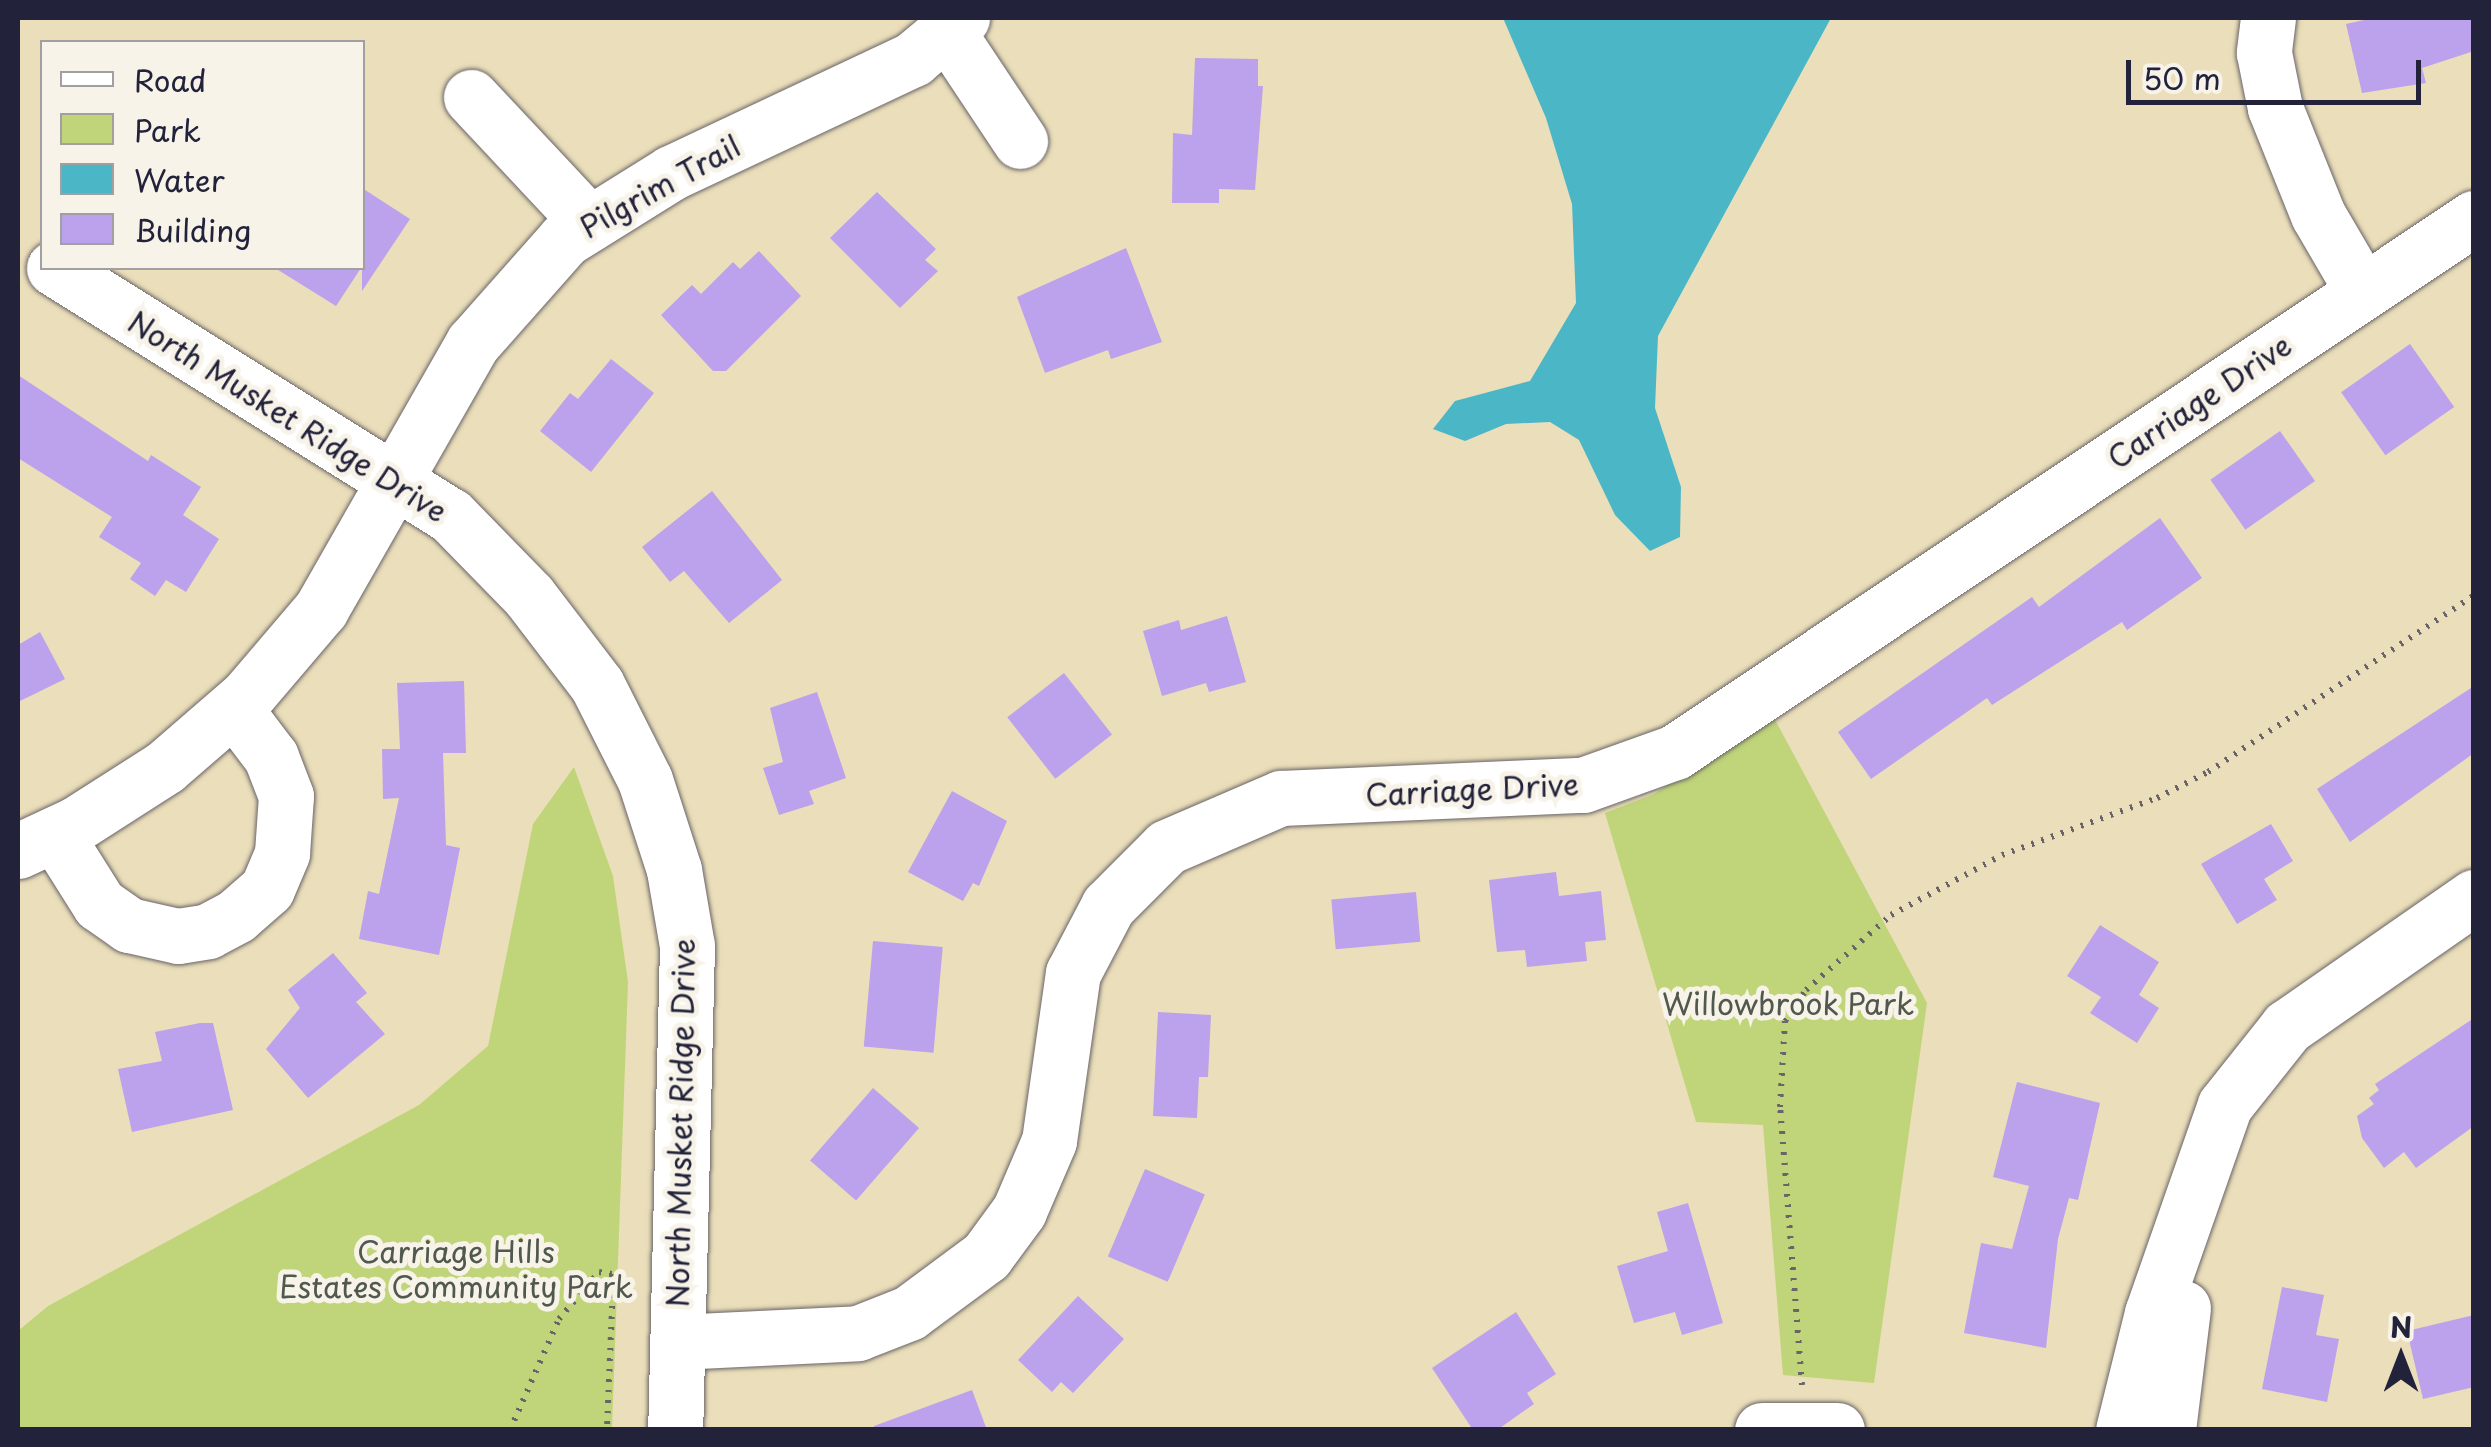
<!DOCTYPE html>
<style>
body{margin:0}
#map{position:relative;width:2491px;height:1447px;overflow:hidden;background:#ebdeba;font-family:"Playpen Sans",sans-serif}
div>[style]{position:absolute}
.green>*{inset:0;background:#c0d579}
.water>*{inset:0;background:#4bb7c6}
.building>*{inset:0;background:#bca1ec;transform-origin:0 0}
.path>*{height:6px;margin-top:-3px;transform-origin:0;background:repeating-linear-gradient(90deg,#686467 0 2.5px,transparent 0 10.5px)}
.roads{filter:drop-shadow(0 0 2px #686467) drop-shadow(0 0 2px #686467)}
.minor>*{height:55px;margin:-27.5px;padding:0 27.5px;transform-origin:27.5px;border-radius:27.5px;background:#fff}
span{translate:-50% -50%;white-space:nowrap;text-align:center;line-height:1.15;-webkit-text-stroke:10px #f7f3e8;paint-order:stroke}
.street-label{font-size:30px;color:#22223b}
.park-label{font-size:30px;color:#51584e}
.frame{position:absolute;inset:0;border:20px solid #22223b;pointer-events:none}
.legend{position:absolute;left:40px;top:40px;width:325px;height:230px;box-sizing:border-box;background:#f7f3e8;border:2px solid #a29fa3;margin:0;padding:12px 18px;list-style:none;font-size:30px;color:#22223b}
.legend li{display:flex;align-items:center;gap:20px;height:50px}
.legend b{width:50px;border:2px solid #a29fa3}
.north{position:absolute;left:2351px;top:1307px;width:100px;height:100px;-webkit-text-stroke:8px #f7f3e8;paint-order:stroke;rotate:0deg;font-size:28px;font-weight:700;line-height:40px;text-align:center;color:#22223b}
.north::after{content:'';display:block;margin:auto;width:35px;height:45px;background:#22223b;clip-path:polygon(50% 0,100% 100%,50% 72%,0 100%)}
.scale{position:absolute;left:2126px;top:60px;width:295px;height:45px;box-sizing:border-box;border:5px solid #22223b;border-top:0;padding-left:12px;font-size:30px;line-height:35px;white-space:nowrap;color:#22223b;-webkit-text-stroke:8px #f7f3e8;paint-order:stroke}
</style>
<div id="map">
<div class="green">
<div style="clip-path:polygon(1772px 714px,1927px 1003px,1874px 1383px,1783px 1375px,1763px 1125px,1696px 1122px,1605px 813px,1654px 794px)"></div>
<div style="clip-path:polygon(574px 767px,613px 876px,628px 982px,612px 1429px,18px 1429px,18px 1331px,48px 1306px,419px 1105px,488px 1046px,533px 824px)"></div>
</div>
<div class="water">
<div style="clip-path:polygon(1503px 18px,1831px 18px,1658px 336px,1655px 408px,1681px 487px,1680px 537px,1650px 551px,1615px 515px,1579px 440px,1550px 422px,1506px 424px,1465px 441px,1433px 429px,1455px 401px,1530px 381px,1576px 303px,1572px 204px,1546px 118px)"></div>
</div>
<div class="building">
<div style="clip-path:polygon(2373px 18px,2474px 18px,2474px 51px,2422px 68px,2426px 83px,2362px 93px,2346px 24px)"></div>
<div style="clip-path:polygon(1195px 58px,1258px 59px,1258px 86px,1263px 86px,1255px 190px,1219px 189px,1219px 203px,1172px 203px,1173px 133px,1192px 135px)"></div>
<div style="clip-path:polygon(362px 188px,410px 219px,362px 291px)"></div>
<div style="clip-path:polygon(877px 192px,936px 249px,925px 260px,938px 271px,900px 308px,830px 238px)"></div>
<div style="clip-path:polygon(1126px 248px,1162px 342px,1111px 359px,1108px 350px,1045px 373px,1017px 297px)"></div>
<div style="clip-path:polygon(759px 251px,801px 296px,726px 371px,713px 371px,661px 315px,692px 285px,701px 294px,733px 262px,740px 269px)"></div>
<div style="clip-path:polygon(275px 268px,361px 268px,336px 306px)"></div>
<div style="left:2410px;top:344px;width:77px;height:84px;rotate:55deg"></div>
<div style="clip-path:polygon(611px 359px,654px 393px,591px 472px,540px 431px,570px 393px,578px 399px)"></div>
<div style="clip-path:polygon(18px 375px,148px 461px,151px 455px,201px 487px,183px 515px,219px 539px,186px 592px,166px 580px,155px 596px,130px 579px,141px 563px,99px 537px,112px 517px,18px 458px)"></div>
<div style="left:2280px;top:431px;width:61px;height:85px;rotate:55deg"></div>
<div style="clip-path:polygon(712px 491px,782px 580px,729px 623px,684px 571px,670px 582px,642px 547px)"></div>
<div style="clip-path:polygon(2160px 518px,2202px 578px,2127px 630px,2122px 622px,1992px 705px,1987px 698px,1871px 779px,1838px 732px,2032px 597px,2039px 607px)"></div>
<div style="clip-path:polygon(1227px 616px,1246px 682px,1209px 692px,1206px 683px,1162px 696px,1143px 631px,1179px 620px,1181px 630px)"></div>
<div style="clip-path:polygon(40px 632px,65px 679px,18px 702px,18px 645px)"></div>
<div style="left:1064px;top:673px;width:78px;height:72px;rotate:52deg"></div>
<div style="clip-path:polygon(464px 681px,466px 753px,443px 753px,446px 845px,460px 848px,439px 955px,359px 939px,368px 891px,379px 894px,399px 798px,383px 799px,382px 749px,400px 749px,397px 683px)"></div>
<div style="clip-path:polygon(2474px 686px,2474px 753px,2350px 842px,2317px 789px)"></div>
<div style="clip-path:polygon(817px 692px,846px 778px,809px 791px,814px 804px,779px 815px,763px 768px,783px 762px,770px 708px)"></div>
<div style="clip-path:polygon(952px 791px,1007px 821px,979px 886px,973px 883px,963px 901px,908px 872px)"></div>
<div style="clip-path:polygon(2271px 824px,2293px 861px,2264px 879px,2277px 900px,2237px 924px,2201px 864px)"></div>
<div style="clip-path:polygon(1556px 872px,1559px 896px,1601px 891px,1606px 940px,1585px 942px,1587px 961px,1527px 967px,1525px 950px,1497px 952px,1489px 880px)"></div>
<div style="left:1416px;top:892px;width:50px;height:85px;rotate:85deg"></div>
<div style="clip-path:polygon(2100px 925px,2159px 962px,2139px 995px,2159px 1008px,2137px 1043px,2090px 1013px,2101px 997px,2067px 976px)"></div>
<div style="left:873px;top:941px;width:70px;height:106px;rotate:5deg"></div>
<div style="clip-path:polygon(333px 953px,367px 993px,356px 1002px,385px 1034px,308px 1098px,266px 1049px,300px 1008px,288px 990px)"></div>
<div style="clip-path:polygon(1158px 1012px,1211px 1015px,1208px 1077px,1199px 1077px,1197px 1118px,1153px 1116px)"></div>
<div style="clip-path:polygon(2474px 1018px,2474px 1126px,2416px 1168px,2404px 1152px,2384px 1168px,2362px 1138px,2357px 1116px,2374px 1104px,2369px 1098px,2379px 1090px,2375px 1084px)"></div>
<div style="clip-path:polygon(200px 1023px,213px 1023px,233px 1110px,132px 1132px,118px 1069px,162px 1061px,155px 1032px)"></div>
<div style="clip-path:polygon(2017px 1082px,2100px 1103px,2078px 1200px,2069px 1198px,2058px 1239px,2046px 1348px,1964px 1333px,1981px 1243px,2012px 1249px,2029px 1186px,1993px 1177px)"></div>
<div style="left:873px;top:1088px;width:61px;height:96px;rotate:41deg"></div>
<div style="left:1145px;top:1169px;width:65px;height:95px;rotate:23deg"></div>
<div style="clip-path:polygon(1688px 1203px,1723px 1323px,1682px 1335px,1675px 1312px,1634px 1323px,1617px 1266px,1668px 1251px,1657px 1212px)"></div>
<div style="clip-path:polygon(2282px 1287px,2324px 1295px,2316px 1335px,2339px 1339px,2327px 1402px,2262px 1389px)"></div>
<div style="clip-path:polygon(1078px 1296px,1124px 1339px,1073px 1393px,1061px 1382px,1052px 1392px,1018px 1360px)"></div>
<div style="clip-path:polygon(1516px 1312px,1556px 1374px,1527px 1393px,1534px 1404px,1497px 1430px,1473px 1430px,1432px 1368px)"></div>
<div style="clip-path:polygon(2474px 1315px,2474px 1387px,2423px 1399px,2407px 1331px)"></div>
<div style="clip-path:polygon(972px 1390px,987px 1430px,875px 1430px,874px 1426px)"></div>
</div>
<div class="path">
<div style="left:1802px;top:1385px;width:279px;rotate:-94.5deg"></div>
<div style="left:1780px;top:1107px;width:86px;rotate:-86.7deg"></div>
<div style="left:1785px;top:1021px;width:37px;rotate:-56deg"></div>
<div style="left:1806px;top:990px;width:113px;rotate:-41.4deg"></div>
<div style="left:1891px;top:915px;width:126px;rotate:-28.4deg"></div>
<div style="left:2002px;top:855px;width:165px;rotate:-20.2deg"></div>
<div style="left:2157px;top:798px;width:57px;rotate:-27deg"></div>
<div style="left:2208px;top:772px;width:320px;rotate:-33.6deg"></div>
<div style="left:510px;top:1430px;width:121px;rotate:-66.2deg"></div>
<div style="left:559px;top:1319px;width:62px;rotate:-49.6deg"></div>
<div style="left:599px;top:1272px;width:13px;rotate:9deg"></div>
<div style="left:612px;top:1274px;width:11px;rotate:85deg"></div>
<div style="left:613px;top:1285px;width:145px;rotate:92.4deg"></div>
</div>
<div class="roads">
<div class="minor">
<div style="left:2268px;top:18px;width:35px;rotate:97deg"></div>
<div style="left:2264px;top:53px;width:56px;rotate:78.7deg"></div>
<div style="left:2275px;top:108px;width:115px;rotate:68.1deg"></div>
<div style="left:2318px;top:215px;width:89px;rotate:59.7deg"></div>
<div style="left:947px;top:31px;width:132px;rotate:56.4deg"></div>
<div style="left:471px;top:97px;width:173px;rotate:46.9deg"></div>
<div style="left:54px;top:268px;width:467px;rotate:32deg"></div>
<div style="left:450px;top:515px;width:113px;rotate:45.7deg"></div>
<div style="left:529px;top:596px;width:112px;rotate:52.6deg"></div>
<div style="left:597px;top:685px;width:106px;rotate:63.2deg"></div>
<div style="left:645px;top:780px;width:95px;rotate:72.1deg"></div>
<div style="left:674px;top:870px;width:77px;rotate:80.3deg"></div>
<div style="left:687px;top:946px;width:484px;rotate:91.4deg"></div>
<div style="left:55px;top:834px;width:83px;rotate:57.8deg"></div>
<div style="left:99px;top:904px;width:37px;rotate:35deg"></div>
<div style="left:129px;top:925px;width:50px;rotate:12.7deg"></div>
<div style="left:178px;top:936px;width:30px;rotate:-9deg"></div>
<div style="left:208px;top:931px;width:32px;rotate:-28deg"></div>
<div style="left:236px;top:916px;width:41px;rotate:-41.1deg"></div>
<div style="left:267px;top:889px;width:39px;rotate:-67deg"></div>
<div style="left:282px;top:853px;width:57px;rotate:-86deg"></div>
<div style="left:286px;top:796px;width:42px;rotate:-111deg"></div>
<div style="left:271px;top:757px;width:61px;rotate:-127.1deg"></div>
<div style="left:18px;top:851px;width:64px;rotate:-25deg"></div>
<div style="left:76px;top:824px;width:106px;rotate:-32.6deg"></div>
<div style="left:165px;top:767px;width:108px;rotate:-40.9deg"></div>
<div style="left:247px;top:696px;width:114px;rotate:-49.6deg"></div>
<div style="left:321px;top:609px;width:306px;rotate:-60.3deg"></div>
<div style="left:473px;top:343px;width:139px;rotate:-48.5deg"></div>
<div style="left:565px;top:239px;width:125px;rotate:-31.9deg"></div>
<div style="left:671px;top:173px;width:268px;rotate:-25.2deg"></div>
<div style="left:913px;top:59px;width:64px;rotate:-39.9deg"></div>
<div style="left:677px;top:1342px;width:181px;rotate:-2.8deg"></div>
<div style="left:858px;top:1333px;width:55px;rotate:-21.4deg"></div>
<div style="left:909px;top:1313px;width:96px;rotate:-36.5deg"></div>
<div style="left:986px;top:1256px;width:56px;rotate:-53.7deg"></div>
<div style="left:1019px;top:1211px;width:76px;rotate:-66.8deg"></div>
<div style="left:1049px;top:1141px;width:170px;rotate:-81.9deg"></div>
<div style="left:1073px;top:973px;width:76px;rotate:-62.4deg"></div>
<div style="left:1108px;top:906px;width:83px;rotate:-45deg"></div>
<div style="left:1167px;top:847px;width:124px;rotate:-23.3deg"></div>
<div style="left:1281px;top:798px;width:302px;rotate:-2.5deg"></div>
<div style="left:1583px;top:785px;width:98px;rotate:-19.7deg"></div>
<div style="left:1675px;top:752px;width:961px;rotate:-33.76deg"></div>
<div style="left:1762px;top:1430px;width:75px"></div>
<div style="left:2123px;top:1430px;width:121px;rotate:-76.1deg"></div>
<div style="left:2152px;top:1313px;width:220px;rotate:-70.7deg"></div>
<div style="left:2225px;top:1105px;width:100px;rotate:-51.5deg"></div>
<div style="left:2287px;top:1027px;width:228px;rotate:-34.8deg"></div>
<div style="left:2168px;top:1430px;width:123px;rotate:-83deg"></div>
</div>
</div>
<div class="street-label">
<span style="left:660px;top:186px;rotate:-29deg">Pilgrim Trail</span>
<span style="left:2199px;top:401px;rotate:-34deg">Carriage Drive</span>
<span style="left:288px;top:416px;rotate:32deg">North Musket Ridge Drive</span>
<span style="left:1472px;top:789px;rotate:-3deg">Carriage Drive</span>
<span style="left:680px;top:1123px;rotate:-89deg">North Musket Ridge Drive</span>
</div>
<div class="park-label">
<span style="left:1788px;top:1003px">Willowbrook Park</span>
<span style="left:456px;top:1268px">Carriage Hills<br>Estates Community Park</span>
</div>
<div class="frame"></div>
<ul class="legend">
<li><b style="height:12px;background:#fff"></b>Road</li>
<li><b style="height:28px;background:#c0d579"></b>Park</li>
<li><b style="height:28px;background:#4bb7c6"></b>Water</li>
<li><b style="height:28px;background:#bca1ec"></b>Building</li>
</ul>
<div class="north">N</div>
<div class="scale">50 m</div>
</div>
